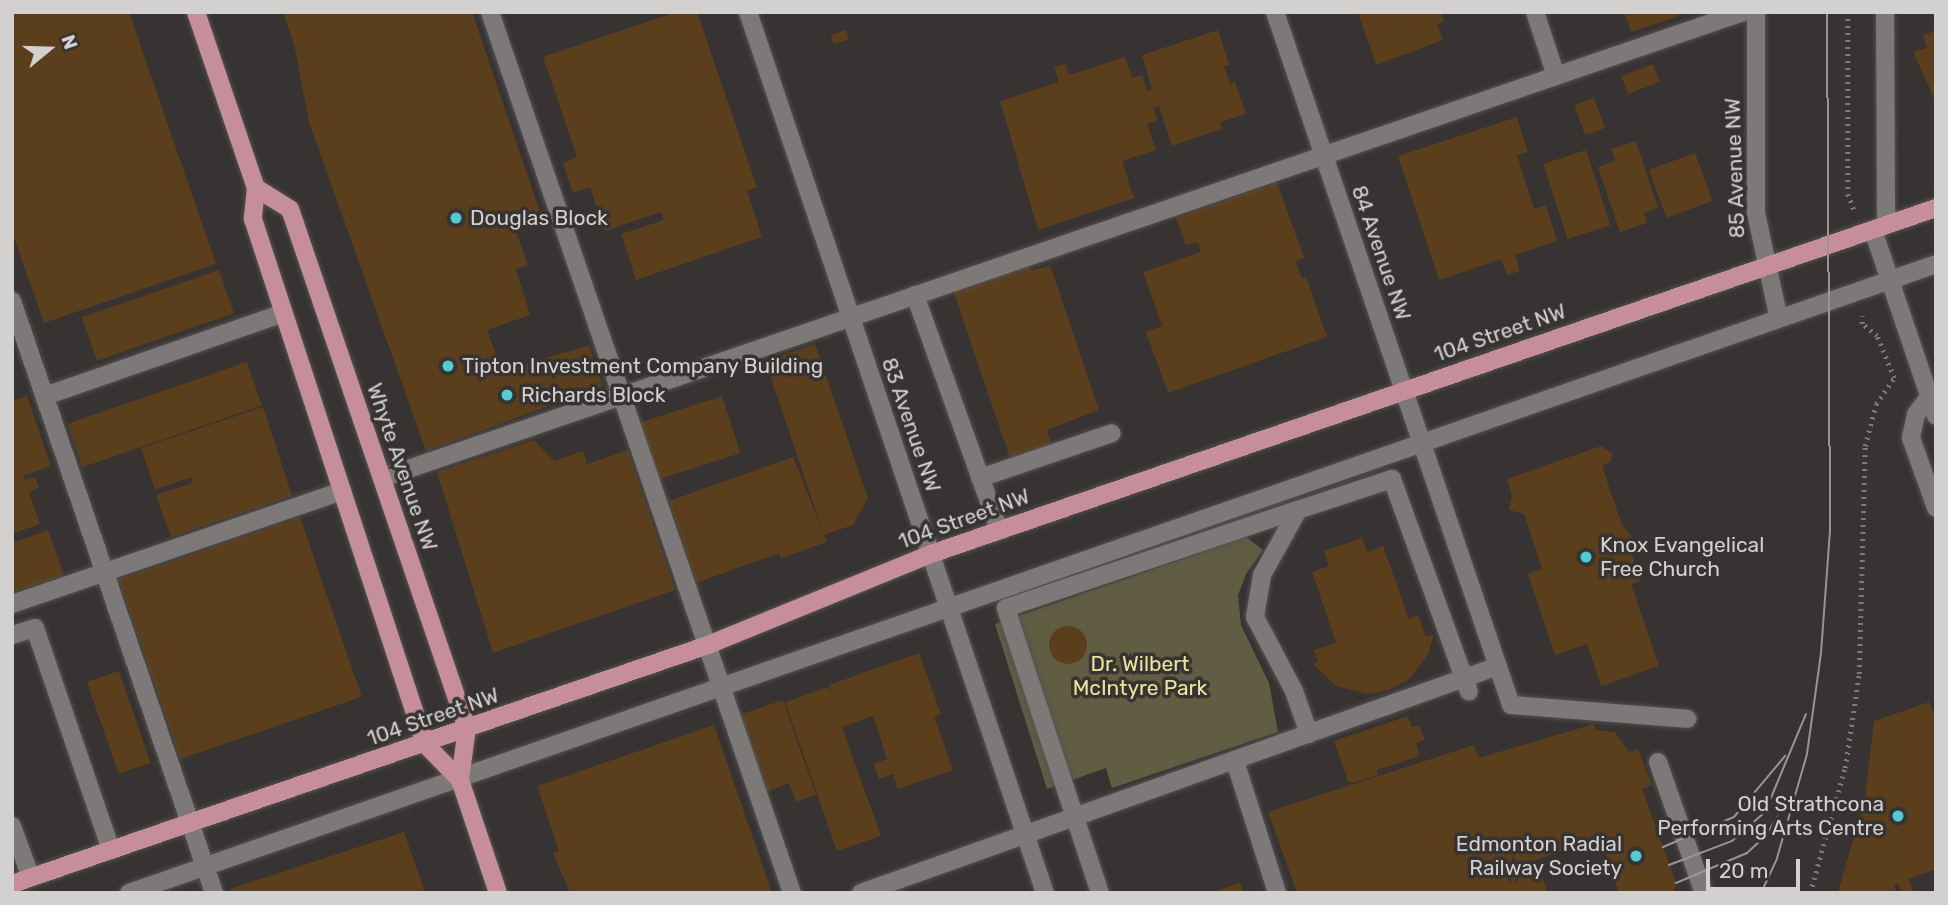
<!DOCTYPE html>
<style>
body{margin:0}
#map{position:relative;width:1948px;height:905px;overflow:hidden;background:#363332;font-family:Rubik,sans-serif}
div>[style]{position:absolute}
.green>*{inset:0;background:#605d43}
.building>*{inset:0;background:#5b3e1c;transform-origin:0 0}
.round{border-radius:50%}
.path>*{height:4.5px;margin-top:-2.25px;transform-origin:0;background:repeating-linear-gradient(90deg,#7d7b7a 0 2px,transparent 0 7px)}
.roads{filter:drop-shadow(0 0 2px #535251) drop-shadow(0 0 2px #535251)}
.minor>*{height:18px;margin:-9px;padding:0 9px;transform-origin:9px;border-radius:9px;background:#7c7978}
.major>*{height:18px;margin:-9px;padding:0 9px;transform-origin:9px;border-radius:9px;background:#c68d9d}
.tram>*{height:2px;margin:-1px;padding:0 1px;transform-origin:1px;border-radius:1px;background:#979695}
.dots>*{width:19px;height:19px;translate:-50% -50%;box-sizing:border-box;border:4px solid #363332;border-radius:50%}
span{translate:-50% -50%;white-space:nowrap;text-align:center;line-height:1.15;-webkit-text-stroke:7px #363332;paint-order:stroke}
.street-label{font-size:21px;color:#d2d1d0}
.poi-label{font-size:21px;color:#d2d1d0}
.left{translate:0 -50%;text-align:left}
.right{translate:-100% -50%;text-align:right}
.park-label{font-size:21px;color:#ede49b}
.frame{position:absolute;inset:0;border:14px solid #d2d1d0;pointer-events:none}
.north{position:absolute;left:14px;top:14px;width:70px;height:70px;-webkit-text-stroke:5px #363332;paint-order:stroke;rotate:71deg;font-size:19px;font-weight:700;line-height:28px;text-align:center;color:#d2d1d0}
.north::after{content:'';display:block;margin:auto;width:24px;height:32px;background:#d2d1d0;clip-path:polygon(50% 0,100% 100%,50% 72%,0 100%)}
.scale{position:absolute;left:1706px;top:859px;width:94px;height:32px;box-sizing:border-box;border:4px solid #d2d1d0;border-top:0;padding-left:9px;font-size:21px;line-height:24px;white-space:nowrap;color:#d2d1d0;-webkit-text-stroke:5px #363332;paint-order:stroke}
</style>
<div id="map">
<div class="green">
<div style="clip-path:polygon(1246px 537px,1263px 550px,1246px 574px,1238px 595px,1241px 625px,1269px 683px,1278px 732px,1112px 788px,1106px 768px,1047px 789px,995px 624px)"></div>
</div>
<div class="building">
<div style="clip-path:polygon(12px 12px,129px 12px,216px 264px,44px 323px,12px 232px)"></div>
<div style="clip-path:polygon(283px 12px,472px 12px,540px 212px,512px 221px,528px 265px,516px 269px,530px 315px,487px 330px,502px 371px,589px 345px,603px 386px,426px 451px,309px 122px,294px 44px)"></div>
<div style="clip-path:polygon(676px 12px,697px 12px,757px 187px,747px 191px,762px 237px,636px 280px,621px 234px,664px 220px,661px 212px,605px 231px,590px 187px,573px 193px,563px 163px,577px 157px,543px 57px)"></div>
<div style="clip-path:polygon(1358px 12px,1441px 12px,1444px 22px,1437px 24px,1443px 40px,1376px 65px)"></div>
<div style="clip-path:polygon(1624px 12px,1678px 12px,1679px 16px,1631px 32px)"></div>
<div style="left:846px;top:30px;width:10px;height:16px;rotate:73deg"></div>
<div style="clip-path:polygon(1218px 30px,1229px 65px,1224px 66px,1230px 84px,1235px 82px,1246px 114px,1220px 122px,1222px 129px,1172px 146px,1159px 106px,1153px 108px,1158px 120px,1147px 124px,1156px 150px,1122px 161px,1134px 198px,1038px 230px,1000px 101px,1059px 82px,1054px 67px,1066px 64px,1069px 75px,1125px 57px,1132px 78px,1142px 75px,1147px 91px,1152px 89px,1142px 55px)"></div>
<div style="clip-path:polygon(1936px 31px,1936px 100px,1935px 100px,1913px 52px,1927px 48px,1923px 35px)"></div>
<div style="left:1653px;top:64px;width:19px;height:34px;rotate:69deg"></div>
<div style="left:1594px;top:98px;width:32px;height:21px;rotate:70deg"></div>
<div style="clip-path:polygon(1517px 117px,1528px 152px,1517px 155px,1534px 209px,1546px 205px,1557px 241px,1515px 255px,1520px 271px,1507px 275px,1501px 259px,1439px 280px,1398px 156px)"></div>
<div style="clip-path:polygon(1636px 141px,1658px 208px,1644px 213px,1647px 223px,1620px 232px,1598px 167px,1615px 161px,1611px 149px)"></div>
<div style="left:1586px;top:150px;width:79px;height:45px;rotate:72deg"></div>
<div style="left:1695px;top:153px;width:51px;height:49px;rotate:70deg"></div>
<div style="clip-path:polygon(1277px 182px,1304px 258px,1295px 261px,1302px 278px,1306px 277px,1327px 337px,1168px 393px,1146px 332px,1162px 326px,1143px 272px,1201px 252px,1198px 242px,1186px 245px,1176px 218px)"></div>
<div style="clip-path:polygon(1029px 261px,1032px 271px,1050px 265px,1099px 410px,1047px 430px,1053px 450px,1012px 464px,952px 287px)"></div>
<div style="left:219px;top:270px;width:46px;height:145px;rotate:71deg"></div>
<div style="clip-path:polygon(815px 344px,868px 498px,853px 525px,824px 535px,765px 361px)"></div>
<div style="left:247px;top:362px;width:46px;height:190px;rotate:71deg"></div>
<div style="clip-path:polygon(27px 396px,51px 466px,23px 476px,25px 480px,35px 477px,39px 488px,29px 492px,40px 524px,12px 534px,12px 401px)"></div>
<div style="left:722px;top:396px;width:60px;height:90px;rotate:72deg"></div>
<div style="clip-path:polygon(263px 407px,292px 496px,171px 537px,156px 495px,193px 483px,191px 477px,155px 490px,141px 448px)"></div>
<div style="clip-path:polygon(534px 440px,554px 461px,583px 451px,587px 464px,628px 450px,675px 590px,493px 653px,437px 472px)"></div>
<div style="clip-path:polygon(1601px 446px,1613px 454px,1611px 461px,1602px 466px,1622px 525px,1632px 537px,1629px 545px,1641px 581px,1631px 584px,1659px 666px,1601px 686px,1587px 644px,1555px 655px,1528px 574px,1542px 569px,1524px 514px,1509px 510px,1512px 496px,1507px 479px)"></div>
<div style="clip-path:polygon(793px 457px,827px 542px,781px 558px,779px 553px,696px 583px,669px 501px)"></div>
<div style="left:300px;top:517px;width:190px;height:192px;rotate:71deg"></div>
<div style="clip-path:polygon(48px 530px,64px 575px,12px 593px,12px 543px)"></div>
<div style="clip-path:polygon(1362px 538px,1367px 552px,1383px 546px,1409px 619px,1418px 615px,1426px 637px,1434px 634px,1428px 655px,1408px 680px,1389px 690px,1368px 694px,1336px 686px,1313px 664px,1318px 662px,1314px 650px,1336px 643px,1312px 572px,1329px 566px,1324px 551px)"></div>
<div class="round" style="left:1049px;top:626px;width:38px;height:38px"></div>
<div style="clip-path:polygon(919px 653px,941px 714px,934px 716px,953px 770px,898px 789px,893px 774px,879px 779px,874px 764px,887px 759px,873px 716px,842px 727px,881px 836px,837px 851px,785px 702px,828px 687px,832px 693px,829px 685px)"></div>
<div style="left:119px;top:671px;width:97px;height:34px;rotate:71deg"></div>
<div style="clip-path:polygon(783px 700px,816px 795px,796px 802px,789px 783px,763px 793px,736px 716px)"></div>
<div style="clip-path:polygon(1929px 702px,1936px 721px,1936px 869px,1909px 879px,1914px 893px,1902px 893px,1898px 883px,1894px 884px,1897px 893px,1838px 893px,1865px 797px,1874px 721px)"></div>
<div style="clip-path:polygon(1408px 716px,1412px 727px,1419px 725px,1425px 740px,1416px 743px,1420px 756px,1377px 770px,1378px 775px,1353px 783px,1348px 781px,1334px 741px)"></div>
<div style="clip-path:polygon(1594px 724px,1596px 730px,1615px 732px,1629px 752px,1638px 749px,1652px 785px,1642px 789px,1676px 883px,1674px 893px,1619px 893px,1600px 838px,1536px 860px,1548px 893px,1297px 893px,1268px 812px,1474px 745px,1479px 758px)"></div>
<div style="clip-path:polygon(714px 725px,772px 893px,570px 893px,553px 853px,559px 851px,537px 786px)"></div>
<div style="clip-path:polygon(404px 832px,425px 893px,231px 893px,230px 889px)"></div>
<div style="clip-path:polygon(1240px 883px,1244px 893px,1213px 893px,1213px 892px)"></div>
</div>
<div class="path">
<div style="left:1848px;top:12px;width:182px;rotate:90deg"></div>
<div style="left:1848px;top:194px;width:17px;rotate:69deg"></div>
<div style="left:1810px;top:893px;width:130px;rotate:-74.4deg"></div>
<div style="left:1845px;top:768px;width:95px;rotate:-81.5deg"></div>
<div style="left:1859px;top:674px;width:228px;rotate:-88.5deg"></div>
<div style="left:1865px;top:446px;width:43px;rotate:-75.3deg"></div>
<div style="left:1876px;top:404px;width:32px;rotate:-55deg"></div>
<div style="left:1894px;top:378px;width:45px;rotate:-112deg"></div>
<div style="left:1877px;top:336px;width:19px;rotate:-141deg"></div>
<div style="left:1862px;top:324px;width:8px;rotate:-90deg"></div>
</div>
<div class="roads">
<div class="minor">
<div style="left:490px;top:12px;width:931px;rotate:71.08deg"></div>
<div style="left:748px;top:12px;width:930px;rotate:71.37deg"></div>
<div style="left:1275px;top:12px;width:732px;rotate:71.19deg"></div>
<div style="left:1511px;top:705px;width:177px;rotate:4.5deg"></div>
<div style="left:1535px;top:12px;width:67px;rotate:71.8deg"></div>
<div style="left:1756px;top:12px;width:201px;rotate:90deg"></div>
<div style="left:1756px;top:213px;width:108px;rotate:77.8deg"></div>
<div style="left:1885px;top:12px;width:213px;rotate:89.7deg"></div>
<div style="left:1873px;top:230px;width:196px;rotate:71.3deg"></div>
<div style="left:915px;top:295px;width:250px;rotate:70.3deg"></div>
<div style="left:12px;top:301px;width:626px;rotate:71.16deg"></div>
<div style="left:45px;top:396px;width:252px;rotate:-19.2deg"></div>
<div style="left:1929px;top:397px;width:21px;rotate:127deg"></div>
<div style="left:1916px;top:414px;width:25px;rotate:102deg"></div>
<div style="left:1911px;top:438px;width:74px;rotate:70.3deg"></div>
<div style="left:382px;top:478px;width:1439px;rotate:-18.9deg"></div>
<div style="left:980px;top:478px;width:139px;rotate:-18.8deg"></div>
<div style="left:12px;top:604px;width:349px;rotate:-18.9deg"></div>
<div style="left:12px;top:635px;width:24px;rotate:-17deg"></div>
<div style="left:35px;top:628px;width:235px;rotate:71.1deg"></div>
<div style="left:1309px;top:734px;width:46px;rotate:-109.2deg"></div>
<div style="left:1294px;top:691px;width:84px;rotate:-117.8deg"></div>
<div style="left:1255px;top:617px;width:43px;rotate:-80.5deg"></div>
<div style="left:1262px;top:575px;width:74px;rotate:-61deg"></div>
<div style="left:1298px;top:510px;width:99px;rotate:-18.3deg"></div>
<div style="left:1392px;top:479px;width:226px;rotate:70.1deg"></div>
<div style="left:1235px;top:761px;width:139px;rotate:72.3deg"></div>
<div style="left:1658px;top:762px;width:139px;rotate:70.7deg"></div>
<div style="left:12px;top:826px;width:55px;rotate:69.9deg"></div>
<div style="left:129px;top:893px;width:1913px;rotate:-19.19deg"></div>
<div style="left:861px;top:893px;width:676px;rotate:-19.61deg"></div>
<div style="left:1100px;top:893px;width:300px;rotate:-108.3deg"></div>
<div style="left:1006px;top:608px;width:308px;rotate:-18.6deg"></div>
</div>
<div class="major">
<div style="left:196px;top:12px;width:186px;rotate:71.2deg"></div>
<div style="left:256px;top:188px;width:31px;rotate:96deg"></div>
<div style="left:253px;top:219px;width:552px;rotate:71.86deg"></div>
<div style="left:425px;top:744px;width:50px;rotate:45.8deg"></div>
<div style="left:460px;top:780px;width:119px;rotate:71.4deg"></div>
<div style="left:256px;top:188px;width:40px;rotate:32deg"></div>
<div style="left:290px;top:209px;width:548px;rotate:71.17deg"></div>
<div style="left:467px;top:728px;width:52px;rotate:97.7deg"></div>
<div style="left:12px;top:884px;width:736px;rotate:-18.95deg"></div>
<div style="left:708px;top:645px;width:241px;rotate:-22.2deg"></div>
<div style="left:931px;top:554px;width:1063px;rotate:-19deg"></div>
</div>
</div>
<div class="tram">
<div style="left:1663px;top:847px;width:77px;rotate:-22.9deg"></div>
<div style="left:1734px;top:817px;width:80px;rotate:-50.1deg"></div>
<div style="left:1669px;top:865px;width:67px;rotate:-20.9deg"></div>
<div style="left:1732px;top:841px;width:44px;rotate:-41.3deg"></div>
<div style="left:1765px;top:812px;width:106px;rotate:-67.3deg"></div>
<div style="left:1676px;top:883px;width:77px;rotate:-22.9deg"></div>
<div style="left:1747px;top:853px;width:26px;rotate:-43deg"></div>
<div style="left:1766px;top:835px;width:39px;rotate:-58deg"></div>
<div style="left:1761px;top:893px;width:38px;rotate:-65deg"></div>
<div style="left:1777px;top:858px;width:108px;rotate:-73.9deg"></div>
<div style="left:1807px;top:754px;width:102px;rotate:-82.1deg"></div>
<div style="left:1821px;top:653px;width:122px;rotate:-85.8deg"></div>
<div style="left:1830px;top:531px;width:519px;rotate:-90.33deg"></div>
</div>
<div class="dots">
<div style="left:456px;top:218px;background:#51ccd4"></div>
<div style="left:448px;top:366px;background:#51ccd4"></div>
<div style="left:507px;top:395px;background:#51ccd4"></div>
<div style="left:1586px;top:557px;background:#51ccd4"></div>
<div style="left:1898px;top:816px;background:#51ccd4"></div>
<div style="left:1636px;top:856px;background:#51ccd4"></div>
</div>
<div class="street-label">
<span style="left:1735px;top:168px;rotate:-92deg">85 Avenue NW</span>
<span style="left:1381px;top:253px;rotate:71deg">84 Avenue NW</span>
<span style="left:1500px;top:333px;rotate:-19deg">104 Street NW</span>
<span style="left:911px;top:425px;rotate:71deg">83 Avenue NW</span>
<span style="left:402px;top:467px;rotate:71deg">Whyte Avenue NW</span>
<span style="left:964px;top:519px;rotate:-20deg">104 Street NW</span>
<span style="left:433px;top:717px;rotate:-19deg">104 Street NW</span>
</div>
<div class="poi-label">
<span class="left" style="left:470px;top:218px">Douglas Block</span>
<span class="left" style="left:462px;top:366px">Tipton Investment Company Building</span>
<span class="left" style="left:521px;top:395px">Richards Block</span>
<span class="left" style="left:1600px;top:557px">Knox Evangelical<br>Free Church</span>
<span class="right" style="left:1884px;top:816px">Old Strathcona<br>Performing Arts Centre</span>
<span class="right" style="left:1622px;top:856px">Edmonton Radial<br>Railway Society</span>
</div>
<div class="park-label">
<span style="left:1140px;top:676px">Dr. Wilbert<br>McIntyre Park</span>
</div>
<div class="frame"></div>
<div class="north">N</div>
<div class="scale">20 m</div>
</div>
